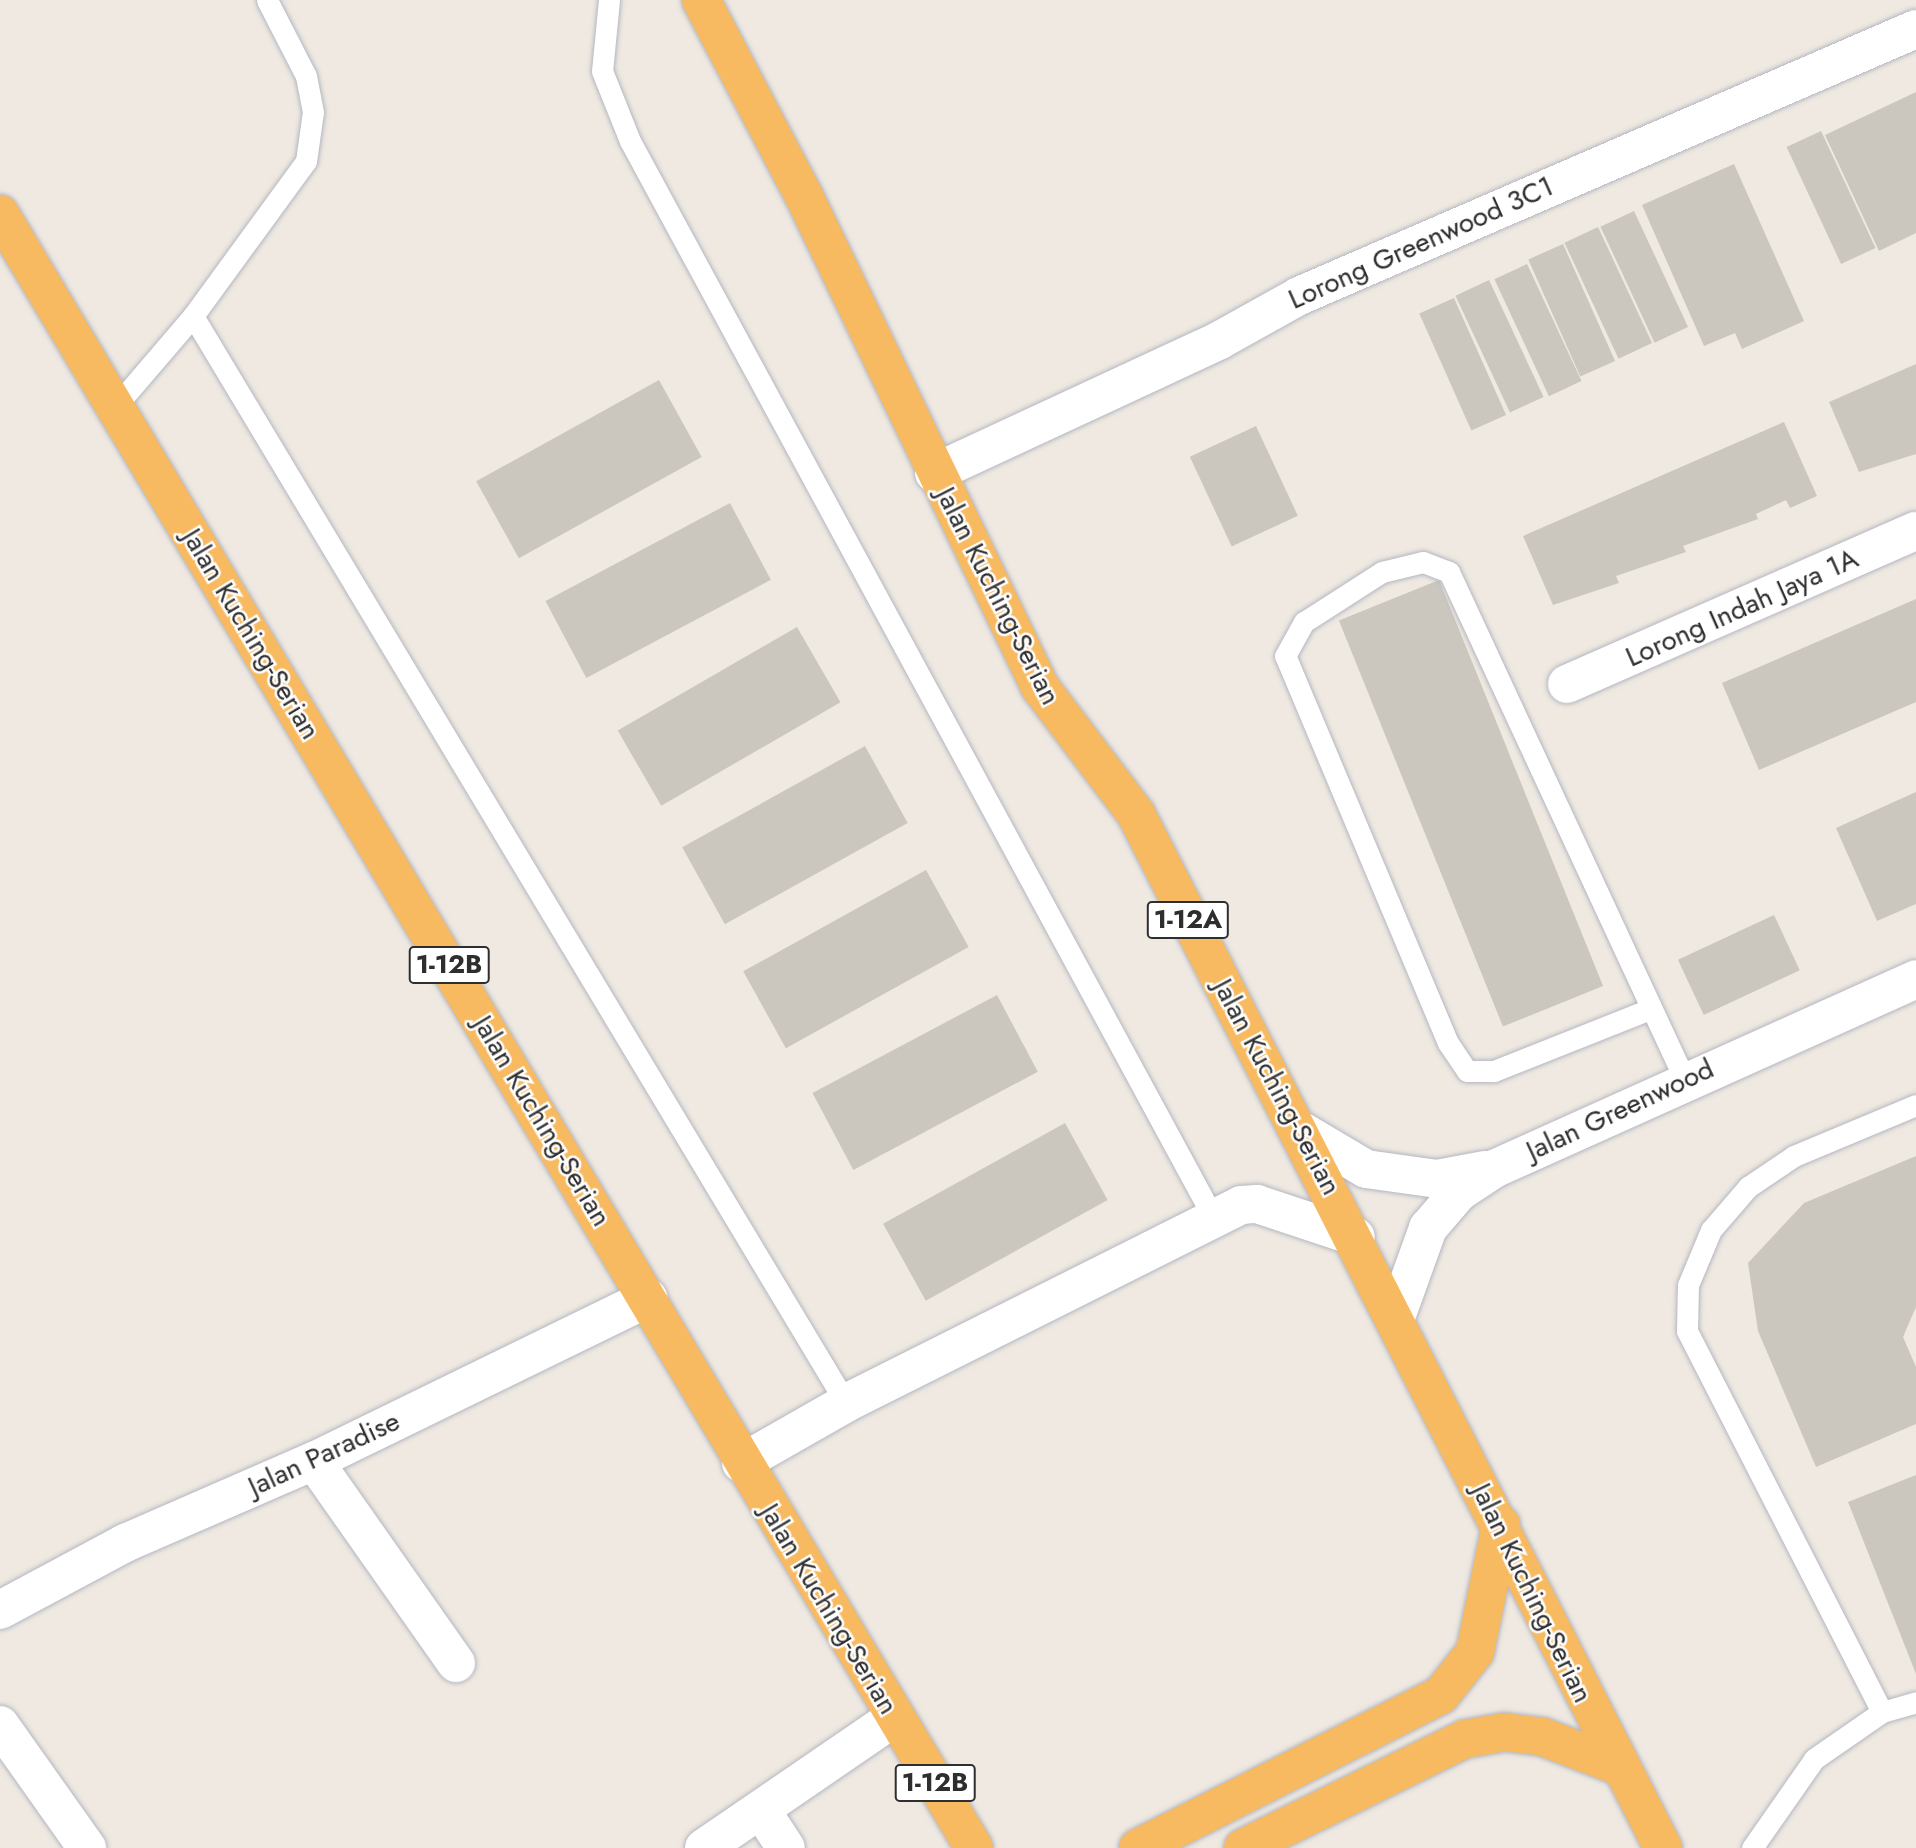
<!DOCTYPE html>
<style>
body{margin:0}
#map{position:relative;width:1916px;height:1848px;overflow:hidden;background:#efe9e1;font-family:Jost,sans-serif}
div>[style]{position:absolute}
.building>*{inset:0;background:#cbc7bf;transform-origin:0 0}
.roads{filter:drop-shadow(0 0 2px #b4b7c1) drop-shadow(0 0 2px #b4b7c1)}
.service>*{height:21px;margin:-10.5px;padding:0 10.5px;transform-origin:10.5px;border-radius:10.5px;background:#fff}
.minor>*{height:38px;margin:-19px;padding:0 19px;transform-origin:19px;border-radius:19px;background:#fff}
.trunk>*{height:38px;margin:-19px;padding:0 19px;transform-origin:19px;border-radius:19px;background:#f8ba60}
span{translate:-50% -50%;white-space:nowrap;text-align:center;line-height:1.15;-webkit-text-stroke:5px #fff;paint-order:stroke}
.shield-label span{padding:2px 5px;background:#fff;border:2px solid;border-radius:5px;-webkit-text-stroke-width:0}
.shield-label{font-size:26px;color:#2e2e2e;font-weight:700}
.street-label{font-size:28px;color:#2e2e2e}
</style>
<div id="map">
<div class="building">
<div style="clip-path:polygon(1916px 92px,1916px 233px,1879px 251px,1825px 135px)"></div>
<div style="left:1821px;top:131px;width:129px;height:38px;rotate:65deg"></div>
<div style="clip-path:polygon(1734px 164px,1804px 321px,1742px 349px,1735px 333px,1704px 346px,1642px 205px)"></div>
<div style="left:1634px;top:211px;width:128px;height:37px;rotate:65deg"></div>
<div style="left:1598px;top:227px;width:128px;height:37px;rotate:65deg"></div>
<div style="left:1563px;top:244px;width:128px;height:38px;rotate:66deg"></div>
<div style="left:1527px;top:264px;width:129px;height:36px;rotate:65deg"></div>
<div style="left:1489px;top:280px;width:129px;height:37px;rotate:65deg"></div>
<div style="left:1454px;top:298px;width:128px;height:38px;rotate:66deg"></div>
<div style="clip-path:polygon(1916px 364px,1916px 454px,1859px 472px,1829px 402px)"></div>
<div style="left:659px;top:380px;width:88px;height:209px;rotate:61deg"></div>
<div style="clip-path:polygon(1784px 422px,1817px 496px,1790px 508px,1786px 500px,1756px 514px,1758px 519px,1683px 546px,1686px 552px,1616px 576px,1619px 583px,1553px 605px,1523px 536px)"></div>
<div style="left:1256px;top:426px;width:99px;height:73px;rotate:65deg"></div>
<div style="left:730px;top:503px;width:87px;height:209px;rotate:62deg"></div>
<div style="left:1439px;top:580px;width:438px;height:108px;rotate:68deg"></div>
<div style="clip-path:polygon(1916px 599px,1916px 702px,1759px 770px,1722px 683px)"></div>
<div style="left:797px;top:627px;width:87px;height:207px;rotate:60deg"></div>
<div style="left:865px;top:746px;width:88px;height:209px;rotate:61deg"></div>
<div style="clip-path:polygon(1916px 792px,1916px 904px,1877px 921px,1836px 828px)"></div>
<div style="left:926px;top:870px;width:88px;height:209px;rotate:61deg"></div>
<div style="left:1774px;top:915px;width:61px;height:106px;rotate:65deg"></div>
<div style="left:997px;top:995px;width:87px;height:209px;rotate:62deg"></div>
<div style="left:1065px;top:1123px;width:88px;height:208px;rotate:61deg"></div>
<div style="clip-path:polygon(1916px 1156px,1916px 1307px,1903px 1337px,1916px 1367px,1916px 1424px,1816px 1467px,1758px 1331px,1748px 1263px,1804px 1203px)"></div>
<div style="clip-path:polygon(1916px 1475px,1916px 1674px,1848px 1502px)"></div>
</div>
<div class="roads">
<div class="service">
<div style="left:609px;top:0;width:71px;rotate:95.6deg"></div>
<div style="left:602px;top:71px;width:75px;rotate:68.2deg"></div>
<div style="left:630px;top:141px;width:1226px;rotate:61.55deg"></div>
<div style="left:193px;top:316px;width:1268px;rotate:59.01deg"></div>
<div style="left:115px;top:407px;width:120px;rotate:-49.4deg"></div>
<div style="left:193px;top:316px;width:192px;rotate:-53.9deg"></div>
<div style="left:306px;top:161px;width:49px;rotate:-81.9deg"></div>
<div style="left:313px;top:112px;width:37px;rotate:-101deg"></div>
<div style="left:306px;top:76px;width:85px;rotate:-117.2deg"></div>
<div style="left:1650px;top:1009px;width:168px;rotate:158.3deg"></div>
<div style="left:1494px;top:1071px;width:27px;rotate:180deg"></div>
<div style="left:1467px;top:1071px;width:34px;rotate:-124deg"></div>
<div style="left:1448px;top:1043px;width:420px;rotate:-112.8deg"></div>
<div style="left:1285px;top:656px;width:39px;rotate:-61deg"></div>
<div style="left:1304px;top:622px;width:93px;rotate:-32.7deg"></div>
<div style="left:1382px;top:572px;width:42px;rotate:-13.7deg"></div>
<div style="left:1423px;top:562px;width:28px;rotate:21deg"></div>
<div style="left:1449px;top:572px;width:558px;rotate:65.09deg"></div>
<div style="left:1882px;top:1712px;width:428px;rotate:-117.1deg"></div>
<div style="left:1687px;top:1331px;width:46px;rotate:-88.8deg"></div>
<div style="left:1688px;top:1285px;width:60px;rotate:-67.3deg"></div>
<div style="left:1711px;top:1230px;width:57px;rotate:-49.3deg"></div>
<div style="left:1748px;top:1187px;width:55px;rotate:-34deg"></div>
<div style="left:1794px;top:1156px;width:132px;rotate:-22.7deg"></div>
<div style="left:1752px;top:1848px;width:108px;rotate:-55.1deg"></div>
<div style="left:1814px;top:1759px;width:83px;rotate:-34.7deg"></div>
<div style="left:1882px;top:1712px;width:35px;rotate:-16deg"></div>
</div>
<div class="minor">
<div style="left:934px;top:473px;width:315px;rotate:-24.9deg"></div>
<div style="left:1220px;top:340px;width:90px;rotate:-29.1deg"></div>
<div style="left:1299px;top:296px;width:672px;rotate:-23.4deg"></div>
<div style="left:1567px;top:684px;width:381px;rotate:-23.7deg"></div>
<div style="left:1302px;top:1131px;width:74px;rotate:30.7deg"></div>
<div style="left:1366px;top:1169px;width:72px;rotate:8deg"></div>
<div style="left:1437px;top:1179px;width:49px;rotate:-10.6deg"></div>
<div style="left:1396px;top:1317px;width:95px;rotate:-70.2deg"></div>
<div style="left:1428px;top:1228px;width:48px;rotate:-49.3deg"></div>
<div style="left:1459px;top:1192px;width:42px;rotate:-33.3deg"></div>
<div style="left:1494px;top:1169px;width:463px;rotate:-24.2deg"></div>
<div style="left:314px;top:1461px;width:247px;rotate:54.9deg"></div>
<div style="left:741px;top:1463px;width:121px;rotate:-29.7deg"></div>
<div style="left:846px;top:1403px;width:442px;rotate:-26.6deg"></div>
<div style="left:1241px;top:1205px;width:16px;rotate:-4deg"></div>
<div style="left:1257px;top:1204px;width:104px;rotate:18.4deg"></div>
<div style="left:0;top:1610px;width:142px;rotate:-28.2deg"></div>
<div style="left:125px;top:1543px;width:206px;rotate:-23.5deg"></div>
<div style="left:314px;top:1461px;width:372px;rotate:-26deg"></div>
<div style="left:0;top:1725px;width:151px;rotate:54.7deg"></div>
<div style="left:761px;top:1810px;width:45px;rotate:56.7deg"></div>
<div style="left:704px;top:1848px;width:232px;rotate:-34.4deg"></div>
</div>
<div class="trunk">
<div style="left:701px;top:0;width:219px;rotate:62.3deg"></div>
<div style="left:803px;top:194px;width:547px;rotate:64.32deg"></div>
<div style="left:1040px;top:687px;width:159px;rotate:52.9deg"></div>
<div style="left:1136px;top:814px;width:1161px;rotate:62.99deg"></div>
<div style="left:0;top:214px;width:1902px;rotate:59.2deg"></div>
<div style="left:1138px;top:1848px;width:339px;rotate:-26.8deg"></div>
<div style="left:1441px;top:1695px;width:55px;rotate:-51.7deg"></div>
<div style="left:1475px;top:1652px;width:130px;rotate:-78.4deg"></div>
<div style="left:1243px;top:1848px;width:247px;rotate:-26.2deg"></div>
<div style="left:1465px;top:1739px;width:40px;rotate:-10deg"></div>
<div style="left:1504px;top:1732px;width:39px;rotate:7deg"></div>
<div style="left:1543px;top:1737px;width:78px;rotate:21deg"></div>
</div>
</div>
<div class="shield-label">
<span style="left:1188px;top:920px">1-12A</span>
<span style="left:449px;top:965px">1-12B</span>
<span style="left:935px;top:1783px">1-12B</span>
</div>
<div class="street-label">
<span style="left:1421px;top:243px;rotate:-24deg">Lorong Greenwood 3C1</span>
<span style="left:998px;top:596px;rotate:63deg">Jalan Kuching-Serian</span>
<span style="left:1742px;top:608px;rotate:-24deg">Lorong Indah Jaya 1A</span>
<span style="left:251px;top:634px;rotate:59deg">Jalan Kuching-Serian</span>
<span style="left:1277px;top:1087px;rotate:62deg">Jalan Kuching-Serian</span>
<span style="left:1620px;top:1110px;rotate:-25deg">Jalan Greenwood</span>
<span style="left:542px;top:1121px;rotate:59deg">Jalan Kuching-Serian</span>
<span style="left:324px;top:1454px;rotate:-25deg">Jalan Paradise</span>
<span style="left:1532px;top:1593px;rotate:64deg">Jalan Kuching-Serian</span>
<span style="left:829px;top:1609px;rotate:59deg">Jalan Kuching-Serian</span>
</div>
</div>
